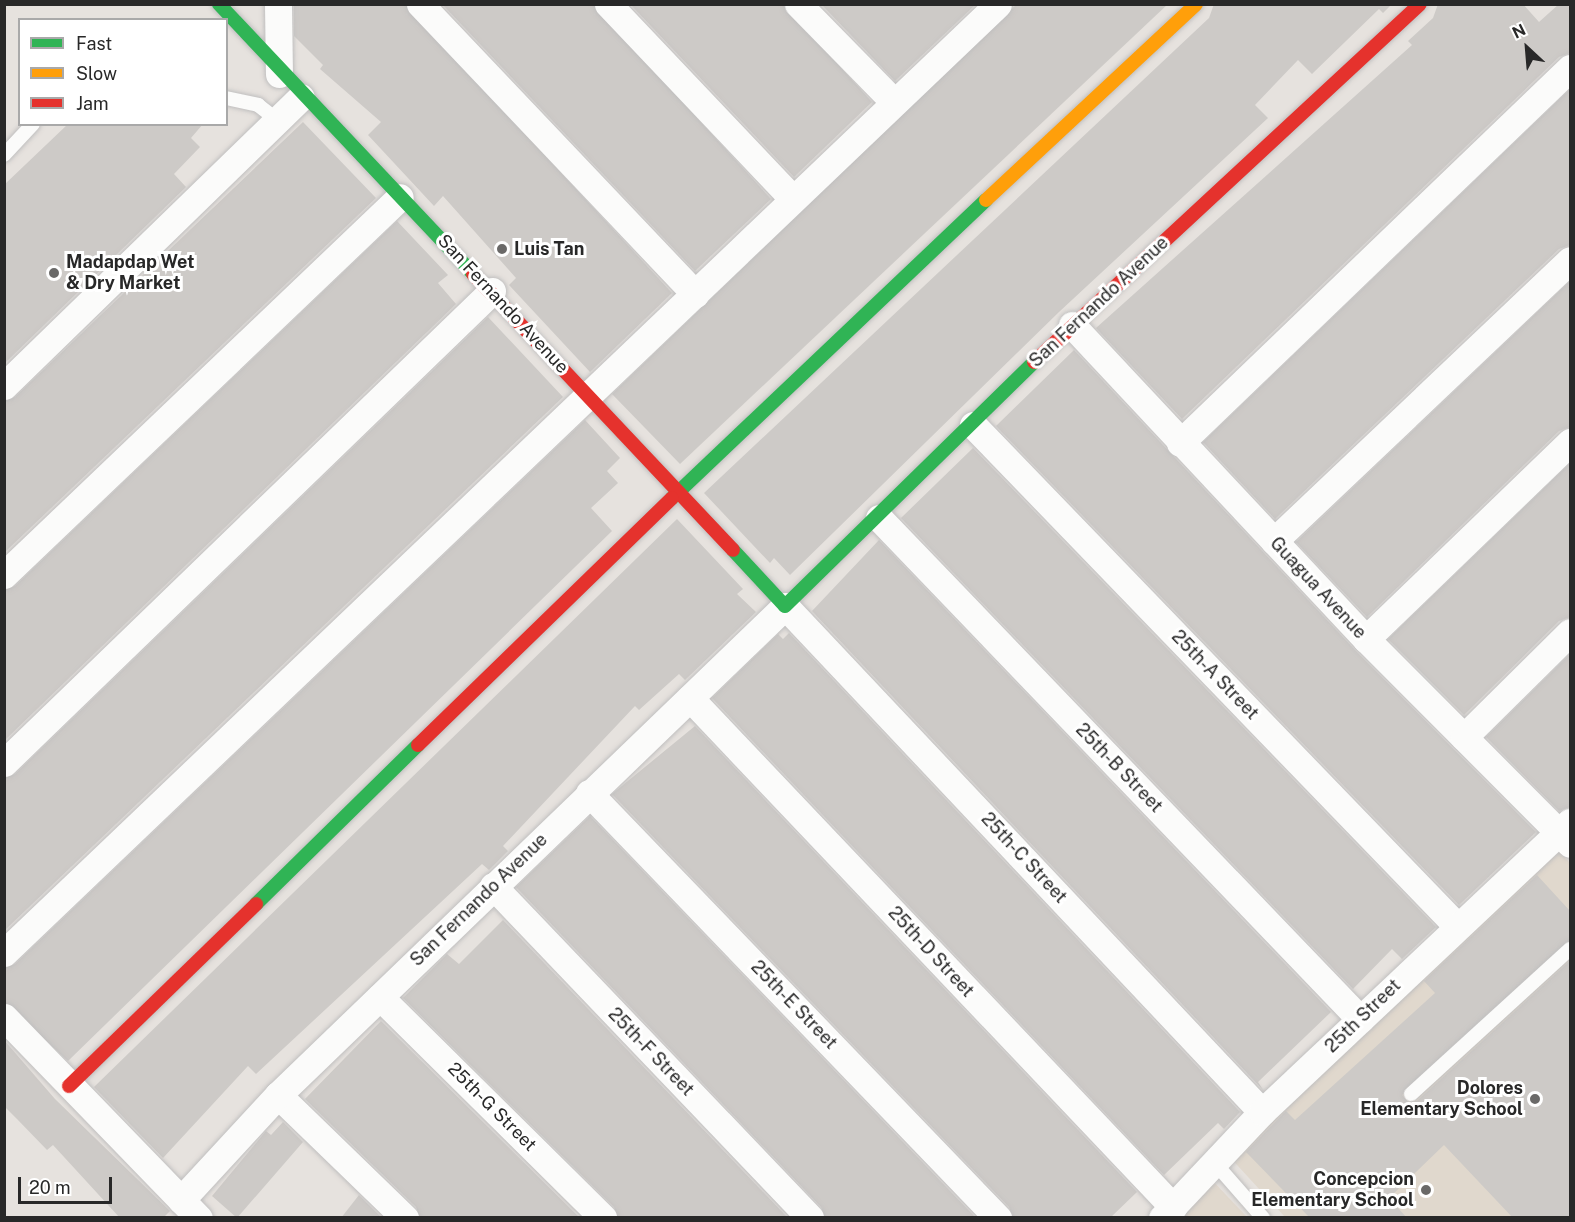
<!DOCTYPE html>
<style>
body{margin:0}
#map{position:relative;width:1575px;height:1222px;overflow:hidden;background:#e6e2de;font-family:"Public Sans",sans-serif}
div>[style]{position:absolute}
.education>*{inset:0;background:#e0d8cd}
.building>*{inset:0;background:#cdcac7}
.roads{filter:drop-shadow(0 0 2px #c0bfbf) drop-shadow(0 0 2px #c0bfbf)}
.lane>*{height:14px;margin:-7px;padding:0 7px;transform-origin:7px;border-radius:7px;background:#fbfbfa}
.street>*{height:27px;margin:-13.5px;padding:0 13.5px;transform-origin:13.5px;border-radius:13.5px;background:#fbfbfa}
.fast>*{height:14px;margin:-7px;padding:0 7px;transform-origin:7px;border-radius:7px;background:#30b455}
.slow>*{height:14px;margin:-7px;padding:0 7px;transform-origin:7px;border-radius:7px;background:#ff9f0a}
.jam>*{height:14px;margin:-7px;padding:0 7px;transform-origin:7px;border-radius:7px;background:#e5322d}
.dots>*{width:16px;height:16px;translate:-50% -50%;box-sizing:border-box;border:3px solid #fff;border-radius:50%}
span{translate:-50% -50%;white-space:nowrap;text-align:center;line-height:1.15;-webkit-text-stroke:6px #fff;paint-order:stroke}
.poi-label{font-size:18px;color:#282828;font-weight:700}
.left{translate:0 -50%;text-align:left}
.right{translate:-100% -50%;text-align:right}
.street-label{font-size:18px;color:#282828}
.frame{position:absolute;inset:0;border:6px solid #282828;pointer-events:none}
.legend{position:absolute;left:18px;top:18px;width:210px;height:108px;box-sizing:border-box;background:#fff;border:2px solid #a9a9a9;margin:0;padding:8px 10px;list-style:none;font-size:18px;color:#282828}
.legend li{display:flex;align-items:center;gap:12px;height:30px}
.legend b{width:30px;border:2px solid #a9a9a9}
.north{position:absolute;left:1497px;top:18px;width:60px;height:60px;-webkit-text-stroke:4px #fff;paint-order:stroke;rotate:334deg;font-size:16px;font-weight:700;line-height:24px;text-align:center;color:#282828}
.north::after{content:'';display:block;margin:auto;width:21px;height:27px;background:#282828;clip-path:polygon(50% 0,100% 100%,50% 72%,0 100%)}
.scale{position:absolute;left:18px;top:1177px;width:94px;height:27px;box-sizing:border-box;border:3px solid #282828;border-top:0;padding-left:8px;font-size:18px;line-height:21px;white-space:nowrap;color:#282828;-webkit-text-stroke:4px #fff;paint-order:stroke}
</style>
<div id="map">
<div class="education">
<div style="clip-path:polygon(1553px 845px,1570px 863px,1570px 1217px,1285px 1217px,1226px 1153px)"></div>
<div style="clip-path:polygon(1210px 1178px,1247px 1217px,1169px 1218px)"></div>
</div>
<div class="building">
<div style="clip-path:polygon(294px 4px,405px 4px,672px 293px,590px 372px,509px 285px,516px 278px,443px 196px,434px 206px,368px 135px,381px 122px,320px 69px,323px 65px,294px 36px)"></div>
<div style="clip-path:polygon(442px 4px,593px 4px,771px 199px,695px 271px)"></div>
<div style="clip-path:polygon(630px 4px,783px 4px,872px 102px,794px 177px)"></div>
<div style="clip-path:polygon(821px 4px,975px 4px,975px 5px,895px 81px)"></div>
<div style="clip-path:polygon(1017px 4px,1168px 4px,680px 464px,612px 394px)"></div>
<div style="clip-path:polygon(1214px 4px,1392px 4px,1383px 13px,1379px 9px,1312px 74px,1298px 60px,1255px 105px,1268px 118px,1059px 312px,790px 575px,774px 558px,770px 563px,704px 493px,1209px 18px)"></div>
<div style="clip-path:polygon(1438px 4px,1523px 4px,1539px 22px,1559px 4px,1570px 4px,1570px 53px,1559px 57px,1182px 419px,1096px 328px,1412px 45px,1408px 41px,1433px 18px)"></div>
<div style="clip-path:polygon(1570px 89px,1570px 245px,1559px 249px,1275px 519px,1203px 442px)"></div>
<div style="clip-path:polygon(303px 122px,376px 198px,4px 553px,4px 401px,15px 397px)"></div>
<div style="clip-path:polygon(68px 124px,203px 124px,191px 138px,200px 147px,174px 174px,186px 187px,4px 364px,4px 185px)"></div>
<div style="clip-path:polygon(397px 221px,448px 275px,438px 283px,456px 304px,4px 741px,4px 590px,15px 586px)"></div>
<div style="clip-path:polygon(1570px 281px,1570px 427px,1559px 431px,1367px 617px,1296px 542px)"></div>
<div style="clip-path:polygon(488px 317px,563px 397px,4px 931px,4px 778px,15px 774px)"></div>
<div style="clip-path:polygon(1074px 350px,1355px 650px,1536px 832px,1459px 905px,996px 426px)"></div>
<div style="clip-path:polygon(585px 420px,620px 458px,607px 471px,618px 483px,591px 508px,612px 531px,68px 1061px,4px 1002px,4px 968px,15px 964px)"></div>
<div style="clip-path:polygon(973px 448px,1436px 927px,1402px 959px,1392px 949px,1353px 989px,901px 518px)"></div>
<div style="clip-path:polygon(1570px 463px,1570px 617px,1559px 621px,1464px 715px,1388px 639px)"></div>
<div style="clip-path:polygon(677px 519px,743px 589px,737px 594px,756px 612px,685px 680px,679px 674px,639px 710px,635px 706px,503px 846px,508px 851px,489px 870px,482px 864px,256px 1074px,248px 1066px,163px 1158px,94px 1087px)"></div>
<div style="clip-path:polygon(879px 540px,1331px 1012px,1258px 1082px,1263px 1090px,812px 611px)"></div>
<div style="clip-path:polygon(789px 633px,1240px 1112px,1224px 1129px,1218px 1123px,1164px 1175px,712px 698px,778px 634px,783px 639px)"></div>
<div style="clip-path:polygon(1570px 654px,1570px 807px,1559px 811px,1486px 737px)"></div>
<div style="clip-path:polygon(695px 726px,1137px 1192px,1110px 1218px,1013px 1218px,1009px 1207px,612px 794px)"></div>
<div style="clip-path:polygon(590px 816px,976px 1218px,825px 1218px,821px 1207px,516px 887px)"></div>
<div style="clip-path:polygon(1537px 875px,1570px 911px,1570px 940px,1402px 1095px,1408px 1102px,1417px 1101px,1570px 961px,1570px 1218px,1513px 1218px,1444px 1145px,1389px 1198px,1407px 1218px,1310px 1218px,1246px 1152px,1286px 1111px,1295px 1120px,1435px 993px,1424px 981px)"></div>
<div style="clip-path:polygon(503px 920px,788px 1218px,618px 1218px,614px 1207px,403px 998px,447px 954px,459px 964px)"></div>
<div style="clip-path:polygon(381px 1021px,580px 1218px,420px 1218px,416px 1207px,305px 1099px)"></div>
<div style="clip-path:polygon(4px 1040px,55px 1099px,170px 1211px,163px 1218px,120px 1218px,53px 1145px,47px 1150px,17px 1119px,4px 1106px)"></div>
<div style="clip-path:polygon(283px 1122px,303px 1142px,237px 1218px,212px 1196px,266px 1131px,271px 1135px)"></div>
<div style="clip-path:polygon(359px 1195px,382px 1218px,341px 1218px)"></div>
</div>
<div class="roads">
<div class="lane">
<div style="left:226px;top:98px;width:33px;rotate:12deg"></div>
<div style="left:258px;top:105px;width:24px;rotate:38deg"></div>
<div style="left:4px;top:155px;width:42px;rotate:-46.9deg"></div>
<div style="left:1411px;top:1094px;width:215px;rotate:-42.4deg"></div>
<div style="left:1213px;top:1161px;width:76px;rotate:48.7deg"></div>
</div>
<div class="street">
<div style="left:278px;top:4px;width:70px;rotate:89.2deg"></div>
<div style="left:420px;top:4px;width:400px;rotate:46.5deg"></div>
<div style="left:608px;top:4px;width:267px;rotate:46.5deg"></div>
<div style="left:798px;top:4px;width:136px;rotate:45.6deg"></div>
<div style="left:1072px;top:325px;width:430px;rotate:46.9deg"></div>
<div style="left:1366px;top:639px;width:289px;rotate:45.1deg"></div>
<div style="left:4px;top:386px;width:414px;rotate:-44.2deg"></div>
<div style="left:973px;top:425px;width:695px;rotate:45.99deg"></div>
<div style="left:1180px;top:443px;width:541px;rotate:-43.88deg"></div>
<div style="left:879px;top:518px;width:695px;rotate:46.17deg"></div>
<div style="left:1274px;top:541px;width:408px;rotate:-43.5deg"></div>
<div style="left:4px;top:575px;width:547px;rotate:-43.67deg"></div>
<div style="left:1366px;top:639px;width:284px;rotate:-44deg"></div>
<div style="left:690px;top:698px;width:702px;rotate:46.5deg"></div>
<div style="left:1464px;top:737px;width:149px;rotate:-44.7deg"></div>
<div style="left:4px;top:763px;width:679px;rotate:-44.05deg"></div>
<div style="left:589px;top:793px;width:590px;rotate:46.1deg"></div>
<div style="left:493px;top:886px;width:459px;rotate:46.3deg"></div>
<div style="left:4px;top:953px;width:1374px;rotate:-43.67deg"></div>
<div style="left:380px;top:997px;width:314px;rotate:44.7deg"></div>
<div style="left:4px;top:1017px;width:280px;rotate:45.9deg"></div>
<div style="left:278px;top:1095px;width:177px;rotate:44.1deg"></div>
<div style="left:181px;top:1200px;width:143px;rotate:-47.3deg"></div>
<div style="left:278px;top:1095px;width:704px;rotate:-43.96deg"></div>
<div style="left:785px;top:606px;width:695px;rotate:46.69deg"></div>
<div style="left:1162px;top:1218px;width:146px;rotate:-46.7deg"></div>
<div style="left:1262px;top:1112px;width:423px;rotate:-43.3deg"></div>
</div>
<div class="fast">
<div style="left:219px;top:4px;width:371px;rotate:46.7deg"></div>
<div style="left:672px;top:498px;width:433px;rotate:-43.5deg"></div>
<div style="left:733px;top:550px;width:76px;rotate:47.1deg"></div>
<div style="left:785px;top:606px;width:349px;rotate:-44.4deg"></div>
<div style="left:256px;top:904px;width:227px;rotate:-44.5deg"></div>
</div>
<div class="slow">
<div style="left:986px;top:200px;width:287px;rotate:-43deg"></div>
</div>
<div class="jam">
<div style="left:473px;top:274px;width:379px;rotate:46.7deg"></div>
<div style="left:1034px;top:362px;width:526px;rotate:-42.84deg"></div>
<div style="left:418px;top:745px;width:354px;rotate:-44.2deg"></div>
<div style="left:69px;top:1086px;width:261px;rotate:-44.2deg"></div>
</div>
</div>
<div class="dots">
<div style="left:502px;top:249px;background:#6a6968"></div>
<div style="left:54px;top:273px;background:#6a6968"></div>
<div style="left:1535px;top:1099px;background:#6a6968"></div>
<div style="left:1426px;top:1190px;background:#6a6968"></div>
</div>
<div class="poi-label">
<span class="left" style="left:514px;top:249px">Luis Tan</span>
<span class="left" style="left:66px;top:273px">Madapdap Wet<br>&amp; Dry Market</span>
<span class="right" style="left:1523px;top:1099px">Dolores<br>Elementary School</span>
<span class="right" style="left:1414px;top:1190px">Concepcion<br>Elementary School</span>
</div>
<div class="street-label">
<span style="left:1099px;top:302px;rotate:-43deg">San Fernando Avenue</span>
<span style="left:503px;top:304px;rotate:47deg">San Fernando Avenue</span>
<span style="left:1318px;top:588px;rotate:47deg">Guagua Avenue</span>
<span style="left:1215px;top:675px;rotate:46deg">25th-A Street</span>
<span style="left:1119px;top:768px;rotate:46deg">25th-B Street</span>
<span style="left:1024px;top:858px;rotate:47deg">25th-C Street</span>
<span style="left:479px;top:900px;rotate:-44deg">San Fernando Avenue</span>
<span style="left:931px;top:952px;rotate:47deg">25th-D Street</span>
<span style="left:794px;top:1005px;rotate:46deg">25th-E Street</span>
<span style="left:1363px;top:1016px;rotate:-44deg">25th Street</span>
<span style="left:651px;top:1052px;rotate:46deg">25th-F Street</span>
<span style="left:492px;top:1107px;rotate:45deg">25th-G Street</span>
</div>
<div class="frame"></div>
<ul class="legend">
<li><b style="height:8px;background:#30b455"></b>Fast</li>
<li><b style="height:8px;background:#ff9f0a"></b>Slow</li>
<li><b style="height:8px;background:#e5322d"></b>Jam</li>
</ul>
<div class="north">N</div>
<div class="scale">20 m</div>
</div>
